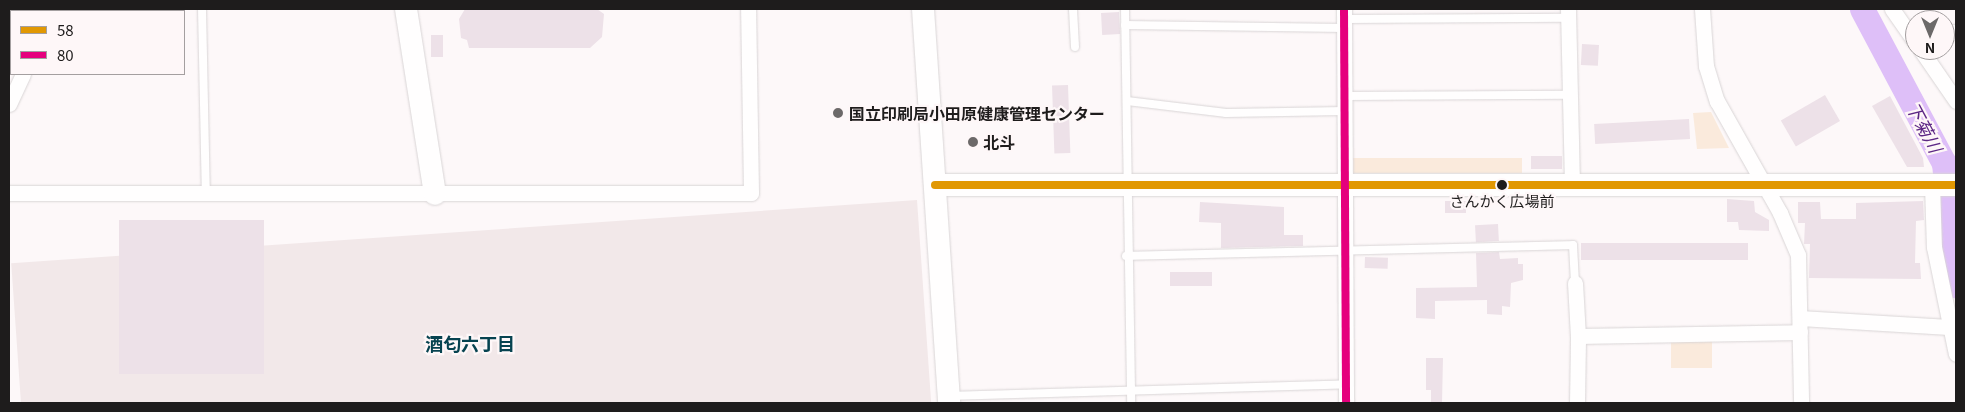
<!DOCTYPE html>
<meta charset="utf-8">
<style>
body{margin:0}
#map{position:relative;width:1965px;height:412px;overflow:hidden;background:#fdf8f9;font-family:Georgia,"Noto Sans JP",serif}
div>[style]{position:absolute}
.built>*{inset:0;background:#f2e8e9;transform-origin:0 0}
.green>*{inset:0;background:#faeadc;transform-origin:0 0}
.river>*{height:25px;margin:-12.5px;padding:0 12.5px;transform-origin:12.5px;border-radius:12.5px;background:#debff8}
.building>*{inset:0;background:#ede1e8;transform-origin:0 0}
.roads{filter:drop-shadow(0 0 1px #d9d5d6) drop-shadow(0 0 1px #d9d5d6)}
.lane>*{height:8px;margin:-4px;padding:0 4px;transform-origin:4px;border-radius:4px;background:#fffefe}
.street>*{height:15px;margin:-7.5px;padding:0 7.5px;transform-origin:7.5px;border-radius:7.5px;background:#fffefe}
.secondary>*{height:22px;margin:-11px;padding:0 11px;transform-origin:11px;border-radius:11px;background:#fffefe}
.bus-1>*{height:8px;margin:-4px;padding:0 4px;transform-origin:4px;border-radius:4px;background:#e19803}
.bus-2>*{height:8px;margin:-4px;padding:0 4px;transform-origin:4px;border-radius:4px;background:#e5007d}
.dots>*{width:14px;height:14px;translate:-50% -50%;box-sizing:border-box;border:2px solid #fef7f8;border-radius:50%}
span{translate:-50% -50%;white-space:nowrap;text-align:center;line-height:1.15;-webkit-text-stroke:4.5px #fef7f8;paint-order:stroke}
.bus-label{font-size:15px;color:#1e1c1c}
.poi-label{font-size:16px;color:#1e1c1c;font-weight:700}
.left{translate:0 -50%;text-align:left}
.water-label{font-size:18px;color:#5d2885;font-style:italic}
.neighbourhood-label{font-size:18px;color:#074350;font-weight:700}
.frame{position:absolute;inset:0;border:10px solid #1e1c1c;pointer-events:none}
.legend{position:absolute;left:10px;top:10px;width:175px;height:65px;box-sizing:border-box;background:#fef7f8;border:1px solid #a49fa0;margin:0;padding:6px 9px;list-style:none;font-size:15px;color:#1e1c1c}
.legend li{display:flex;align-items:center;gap:10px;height:25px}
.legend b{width:25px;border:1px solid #a49fa0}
.north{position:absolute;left:1905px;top:10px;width:50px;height:50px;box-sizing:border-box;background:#fef7f8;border:1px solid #a49fa0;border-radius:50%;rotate:180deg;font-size:14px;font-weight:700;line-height:20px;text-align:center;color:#1e1c1c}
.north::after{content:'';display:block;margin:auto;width:18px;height:22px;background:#6c6969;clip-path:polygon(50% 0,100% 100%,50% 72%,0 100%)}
</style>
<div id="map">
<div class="built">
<div style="left:917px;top:200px;width:203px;height:908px;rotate:86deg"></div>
</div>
<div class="green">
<div style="clip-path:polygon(1711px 112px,1729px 148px,1697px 149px,1693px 113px)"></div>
<div style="left:1522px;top:158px;width:15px;height:169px;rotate:90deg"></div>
<div style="left:1712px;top:338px;width:30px;height:41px;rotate:90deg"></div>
</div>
<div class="river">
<div style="left:1862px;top:9px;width:174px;rotate:62deg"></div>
<div style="left:1944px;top:163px;width:123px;rotate:84.4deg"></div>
</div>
<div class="building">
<div style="clip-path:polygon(465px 9px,597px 9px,604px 14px,602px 37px,590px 48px,469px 48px,467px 40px,461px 38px,459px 19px)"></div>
<div style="left:1119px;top:12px;width:22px;height:18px;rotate:87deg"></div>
<div style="left:431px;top:35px;width:12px;height:22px"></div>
<div style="left:1582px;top:44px;width:17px;height:21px;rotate:3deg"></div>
<div style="left:1068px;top:85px;width:68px;height:16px;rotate:88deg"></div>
<div style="left:1825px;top:95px;width:30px;height:51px;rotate:60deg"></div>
<div style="clip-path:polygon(1890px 96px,1923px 158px,1924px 167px,1907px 167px,1872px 106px)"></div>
<div style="left:1689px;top:119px;width:20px;height:95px;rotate:87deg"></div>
<div style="left:1562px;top:156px;width:13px;height:31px;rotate:90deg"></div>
<div style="clip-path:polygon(1727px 199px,1754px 201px,1755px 212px,1769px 220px,1769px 231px,1739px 230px,1738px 222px,1727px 222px)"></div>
<div style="left:1466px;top:201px;width:12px;height:21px;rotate:90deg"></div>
<div style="clip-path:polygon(1923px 201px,1924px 220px,1916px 221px,1915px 263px,1920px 263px,1921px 279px,1809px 278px,1810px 244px,1804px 244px,1805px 223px,1798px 223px,1798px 202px,1820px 202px,1821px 219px,1856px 219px,1856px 203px)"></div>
<div style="clip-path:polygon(1200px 202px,1284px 207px,1284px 235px,1303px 235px,1303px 246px,1221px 248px,1221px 223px,1199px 222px)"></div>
<div style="left:264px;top:220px;width:154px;height:145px;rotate:90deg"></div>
<div style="left:1498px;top:224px;width:17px;height:23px;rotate:87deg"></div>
<div style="left:1748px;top:243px;width:17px;height:167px;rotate:90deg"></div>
<div style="clip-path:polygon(1499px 252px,1500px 259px,1518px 258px,1518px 264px,1523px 264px,1523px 280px,1511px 283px,1510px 307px,1502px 306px,1502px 315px,1487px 314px,1487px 300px,1435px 301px,1435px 319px,1416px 318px,1416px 288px,1477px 287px,1476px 253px)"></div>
<div style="left:1365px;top:257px;width:23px;height:11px;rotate:2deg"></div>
<div style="left:1212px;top:272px;width:14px;height:42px;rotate:90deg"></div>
<div style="clip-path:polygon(1426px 358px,1443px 358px,1442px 403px,1431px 403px,1431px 390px,1426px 390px)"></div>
</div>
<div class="roads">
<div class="lane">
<div style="left:202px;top:9px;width:184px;rotate:88.8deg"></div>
<div style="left:1073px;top:9px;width:38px;rotate:87deg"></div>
<div style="left:1125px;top:9px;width:394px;rotate:89.1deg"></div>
<div style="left:61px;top:11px;width:2px;rotate:-63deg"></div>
<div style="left:1344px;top:19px;width:225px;rotate:-0.3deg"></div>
<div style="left:1125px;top:25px;width:219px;rotate:0.8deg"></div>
<div style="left:1344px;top:96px;width:226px;rotate:-0.3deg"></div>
<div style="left:1127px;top:101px;width:100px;rotate:6.9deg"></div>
<div style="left:1226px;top:113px;width:118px;rotate:-1deg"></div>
<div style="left:1126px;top:256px;width:447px;rotate:-1.4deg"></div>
<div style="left:1573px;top:245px;width:38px;rotate:87deg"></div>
<div style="left:951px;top:396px;width:395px;rotate:-1.7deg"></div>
</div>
<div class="street">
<div style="left:1344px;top:9px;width:394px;rotate:89.7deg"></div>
<div style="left:1568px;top:9px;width:175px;rotate:88.7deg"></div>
<div style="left:1702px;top:9px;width:57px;rotate:86deg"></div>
<div style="left:1706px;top:66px;width:37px;rotate:73deg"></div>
<div style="left:1717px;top:101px;width:129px;rotate:60.6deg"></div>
<div style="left:1780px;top:213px;width:46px;rotate:66.8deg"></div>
<div style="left:1798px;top:255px;width:148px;rotate:88.8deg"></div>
<div style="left:1892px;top:9px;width:40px;rotate:55.1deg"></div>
<div style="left:1945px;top:33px;width:11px;rotate:-5deg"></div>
<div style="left:9px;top:40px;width:2px;rotate:27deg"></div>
<div style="left:1921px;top:50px;width:62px;rotate:55.5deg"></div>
<div style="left:9px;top:104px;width:33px;rotate:-65deg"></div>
<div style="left:1932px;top:185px;width:62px;rotate:88.2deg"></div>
<div style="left:1934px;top:247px;width:109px;rotate:78.4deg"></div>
<div style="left:9px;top:193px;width:742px"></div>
<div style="left:751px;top:193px;width:184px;rotate:-90.9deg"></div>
<div style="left:1575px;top:283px;width:53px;rotate:86.8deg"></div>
<div style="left:1578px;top:336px;width:222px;rotate:-1deg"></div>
<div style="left:1800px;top:318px;width:149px;rotate:3.5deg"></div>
<div style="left:1577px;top:403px;width:67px;rotate:-89.1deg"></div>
</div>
<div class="secondary">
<div style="left:406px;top:9px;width:187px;rotate:81.1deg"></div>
<div style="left:923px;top:9px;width:395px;rotate:86.2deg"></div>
<div style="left:935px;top:185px;width:1021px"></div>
</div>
</div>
<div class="bus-1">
<div style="left:935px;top:185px;width:1021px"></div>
</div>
<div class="bus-2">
<div style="left:1344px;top:9px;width:394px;rotate:89.7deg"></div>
</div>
<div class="dots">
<div style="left:838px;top:113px;background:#6c6969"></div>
<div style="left:973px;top:142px;background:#6c6969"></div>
<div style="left:1502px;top:185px;background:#1e1c1c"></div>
</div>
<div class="bus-label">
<span style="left:1502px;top:201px">さんかく広場前</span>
</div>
<div class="poi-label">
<span class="left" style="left:849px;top:113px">国立印刷局小田原健康管理センター</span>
<span class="left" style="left:983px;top:142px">北斗</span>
</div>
<div class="water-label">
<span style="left:1925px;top:127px;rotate:62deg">下菊川</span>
</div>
<div class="neighbourhood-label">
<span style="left:470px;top:343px">酒匂六丁目</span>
</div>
<div class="frame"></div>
<ul class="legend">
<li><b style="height:6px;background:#e19803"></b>58</li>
<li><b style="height:6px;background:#e5007d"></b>80</li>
</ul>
<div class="north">N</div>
</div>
